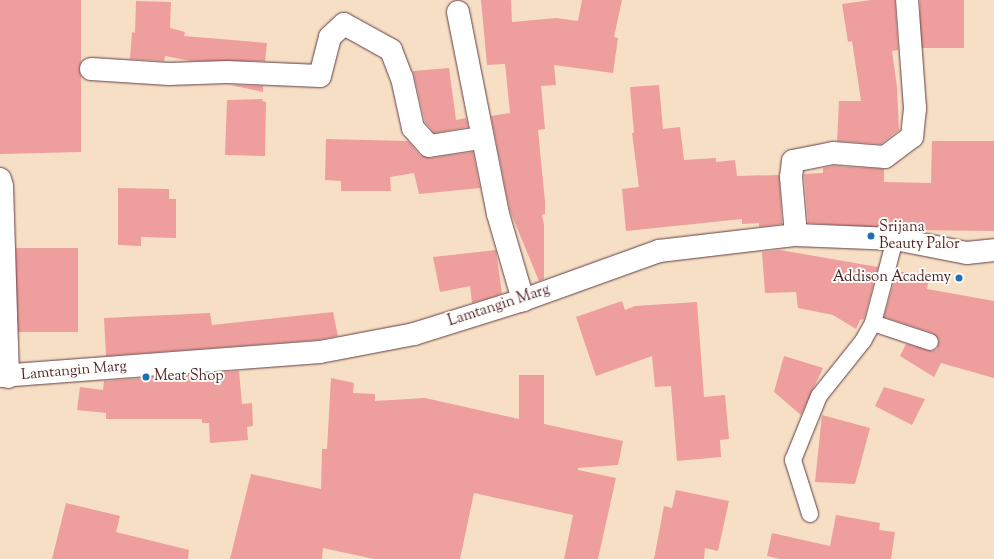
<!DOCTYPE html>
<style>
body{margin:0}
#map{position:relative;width:994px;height:559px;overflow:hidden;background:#f6dfc5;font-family:"Sorts Mill Goudy",serif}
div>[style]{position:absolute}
.building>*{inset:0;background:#ee9e9d;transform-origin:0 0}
.roads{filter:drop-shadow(0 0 1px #643c42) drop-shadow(0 0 1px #643c42)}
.service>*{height:16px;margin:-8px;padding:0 8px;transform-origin:8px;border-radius:8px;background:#fff}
.minor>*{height:22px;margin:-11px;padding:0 11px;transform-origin:11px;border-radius:11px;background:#fff}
.tertiary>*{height:22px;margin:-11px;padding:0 11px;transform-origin:11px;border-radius:11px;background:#fff}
.dots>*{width:11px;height:11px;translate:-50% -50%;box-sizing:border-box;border:2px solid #fdfcf7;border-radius:50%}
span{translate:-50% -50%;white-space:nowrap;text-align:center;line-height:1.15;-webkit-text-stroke:4px #fdfcf7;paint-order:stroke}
.poi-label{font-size:15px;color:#4a1f2b}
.left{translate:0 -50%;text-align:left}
.right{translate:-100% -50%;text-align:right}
.street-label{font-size:15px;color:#4a1f2b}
</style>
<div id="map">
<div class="building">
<div style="clip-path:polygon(0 0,81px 0,81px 62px,79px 69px,81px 76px,81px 152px,0 154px)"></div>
<div style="clip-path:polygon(481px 0,511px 0,512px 22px,556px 18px,578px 21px,582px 0,622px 0,614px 37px,618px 38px,613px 73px,554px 65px,556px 85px,541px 86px,545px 129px,538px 130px,545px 202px,545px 214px,542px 215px,544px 225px,544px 279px,539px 281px,510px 211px,491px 116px,510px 113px,505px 64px,487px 65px)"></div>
<div style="clip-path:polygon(871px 0,895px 0,898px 50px,892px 51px,897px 87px,899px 130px,881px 144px,837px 141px,839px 101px,861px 101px,852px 41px,848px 42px,842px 4px)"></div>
<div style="left:920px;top:0;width:44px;height:48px"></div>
<div style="clip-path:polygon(136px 1px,171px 2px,170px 28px,185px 32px,184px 36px,267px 43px,265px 61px,191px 61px,165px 56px,164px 61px,130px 59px,132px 32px,135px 33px)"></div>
<div style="clip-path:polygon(449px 68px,456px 120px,466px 118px,468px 127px,434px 133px,425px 122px,413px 71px)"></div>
<div style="clip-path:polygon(231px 85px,263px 86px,263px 92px)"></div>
<div style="clip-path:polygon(659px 85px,663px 129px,680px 127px,684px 160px,716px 158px,716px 162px,735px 160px,737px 176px,779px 175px,782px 224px,759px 227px,759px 223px,742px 224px,742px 219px,626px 231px,622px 189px,639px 187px,632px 133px,634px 133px,630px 87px)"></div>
<div style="clip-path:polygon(263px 99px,262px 101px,266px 102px,265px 156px,225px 155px,227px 100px)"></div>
<div style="clip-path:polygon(326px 139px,408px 141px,420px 155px,431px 158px,473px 152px,480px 188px,419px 194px,414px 173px,390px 177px,391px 191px,341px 191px,341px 181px,325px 180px)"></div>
<div style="clip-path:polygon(932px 141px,994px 141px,994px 231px,912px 230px,808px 223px,804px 174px,823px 173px,823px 168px,834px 166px,884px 169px,884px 182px,931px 183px)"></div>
<div style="clip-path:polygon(118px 188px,169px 189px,169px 199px,176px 199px,176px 238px,141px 237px,141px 246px,118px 245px)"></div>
<div style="left:16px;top:248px;width:62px;height:84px"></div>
<div style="clip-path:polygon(496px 250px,502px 294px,472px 303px,470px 286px,440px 292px,433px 257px)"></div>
<div style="clip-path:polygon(780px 250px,878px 267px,864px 319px,860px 320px,856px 329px,833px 315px,798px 308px,796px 292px,765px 293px,762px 252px)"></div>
<div style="clip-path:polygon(897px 271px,929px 277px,927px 289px,994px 301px,994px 378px,941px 363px,934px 377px,900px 356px,906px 344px,932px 351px,937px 349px,939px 340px,933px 333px,884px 317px)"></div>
<div style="clip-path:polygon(622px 301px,625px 310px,635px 306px,697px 302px,704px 397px,725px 395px,729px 439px,720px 440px,721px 457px,677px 461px,671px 386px,655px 387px,652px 356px,596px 376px,576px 317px)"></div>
<div style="clip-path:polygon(333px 312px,338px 336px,318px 340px,106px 356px,104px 318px,210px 313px,212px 325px)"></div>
<div style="clip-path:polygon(784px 356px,823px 368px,801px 415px,774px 392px)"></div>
<div style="clip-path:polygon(239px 371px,242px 404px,252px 403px,253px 426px,247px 427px,248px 440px,210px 443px,209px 423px,202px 423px,202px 419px,106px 419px,106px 413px,77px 410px,80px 387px,103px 390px,104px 381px)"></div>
<div style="clip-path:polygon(519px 375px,544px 375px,544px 424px,623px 441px,618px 465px,578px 468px,578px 470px,616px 478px,598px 559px,564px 559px,573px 515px,474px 493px,460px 559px,374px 559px,323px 548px,322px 559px,230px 559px,251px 474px,321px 489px,322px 449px,327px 449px,331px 378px,354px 383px,353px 393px,375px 394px,375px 401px,425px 398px,519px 419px)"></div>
<div style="clip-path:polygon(884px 387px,925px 399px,912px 425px,875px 406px)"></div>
<div style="clip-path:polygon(822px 415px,870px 428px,855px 484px,815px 482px)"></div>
<div style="clip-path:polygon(676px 490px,729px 501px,718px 551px,705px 548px,704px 559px,654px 559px,664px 506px,672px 508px)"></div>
<div style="clip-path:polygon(66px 503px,120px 516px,116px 532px,189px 550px,188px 559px,52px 559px)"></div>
<div style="clip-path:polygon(836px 515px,880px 523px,879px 530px,895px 532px,891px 559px,780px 559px,767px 556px,772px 533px,830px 546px)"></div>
</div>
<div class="roads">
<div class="service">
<div style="left:895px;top:239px;width:87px;rotate:104.7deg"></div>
<div style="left:873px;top:323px;width:60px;rotate:18.4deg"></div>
<div style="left:810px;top:514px;width:57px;rotate:-107.5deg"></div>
<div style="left:793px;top:460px;width:69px;rotate:-67.9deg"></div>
<div style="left:819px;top:396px;width:70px;rotate:-51.3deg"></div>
<div style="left:863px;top:341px;width:21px;rotate:-61deg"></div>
</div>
<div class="minor">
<div style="left:458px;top:12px;width:206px;rotate:78.8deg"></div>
<div style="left:498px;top:214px;width:90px;rotate:73.8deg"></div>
<div style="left:91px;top:69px;width:78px;rotate:3.7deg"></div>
<div style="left:169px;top:74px;width:58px;rotate:-2deg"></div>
<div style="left:227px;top:72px;width:93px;rotate:2.5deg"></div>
<div style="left:320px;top:76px;width:40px;rotate:-75.6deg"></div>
<div style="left:330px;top:37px;width:19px;rotate:-43deg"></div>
<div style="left:344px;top:24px;width:54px;rotate:29deg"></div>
<div style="left:391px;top:50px;width:30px;rotate:69deg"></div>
<div style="left:402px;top:78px;width:51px;rotate:77.6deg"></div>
<div style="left:413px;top:128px;width:24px;rotate:48deg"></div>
<div style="left:429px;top:146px;width:53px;rotate:-8.7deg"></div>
<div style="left:0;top:179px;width:7px;rotate:74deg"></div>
<div style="left:2px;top:186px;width:191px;rotate:88.2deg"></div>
<div style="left:796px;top:235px;width:58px;rotate:-94.9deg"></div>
<div style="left:791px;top:177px;width:16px;rotate:-83deg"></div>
<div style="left:793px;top:161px;width:41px;rotate:-11.3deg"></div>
<div style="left:833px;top:153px;width:52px;rotate:4.4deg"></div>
<div style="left:885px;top:157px;width:34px;rotate:-37deg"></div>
<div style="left:912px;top:137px;width:29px;rotate:-84deg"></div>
<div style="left:915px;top:108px;width:108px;rotate:-94.2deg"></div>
</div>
<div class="tertiary">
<div style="left:0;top:376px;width:321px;rotate:-4.3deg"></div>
<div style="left:320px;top:352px;width:96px;rotate:-10.8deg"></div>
<div style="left:414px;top:334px;width:114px;rotate:-17.3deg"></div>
<div style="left:523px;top:300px;width:145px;rotate:-19.8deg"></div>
<div style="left:659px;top:251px;width:138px;rotate:-6.7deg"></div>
<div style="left:796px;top:235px;width:99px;rotate:2.3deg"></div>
<div style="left:895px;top:239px;width:73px;rotate:11deg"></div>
<div style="left:967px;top:253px;width:27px;rotate:-6deg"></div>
</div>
</div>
<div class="dots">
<div style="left:871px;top:236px;background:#1f6fb2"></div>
<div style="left:959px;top:278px;background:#1f6fb2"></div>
<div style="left:146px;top:377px;background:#1f6fb2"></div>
</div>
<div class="poi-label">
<span class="left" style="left:879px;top:236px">Srijana<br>Beauty Palor</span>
<span class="right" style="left:951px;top:278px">Addison Academy</span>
<span class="left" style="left:154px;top:377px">Meat Shop</span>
</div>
<div class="street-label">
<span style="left:499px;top:306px;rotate:-18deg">Lamtangin Marg</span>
<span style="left:74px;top:371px;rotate:-5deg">Lamtangin Marg</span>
</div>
</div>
